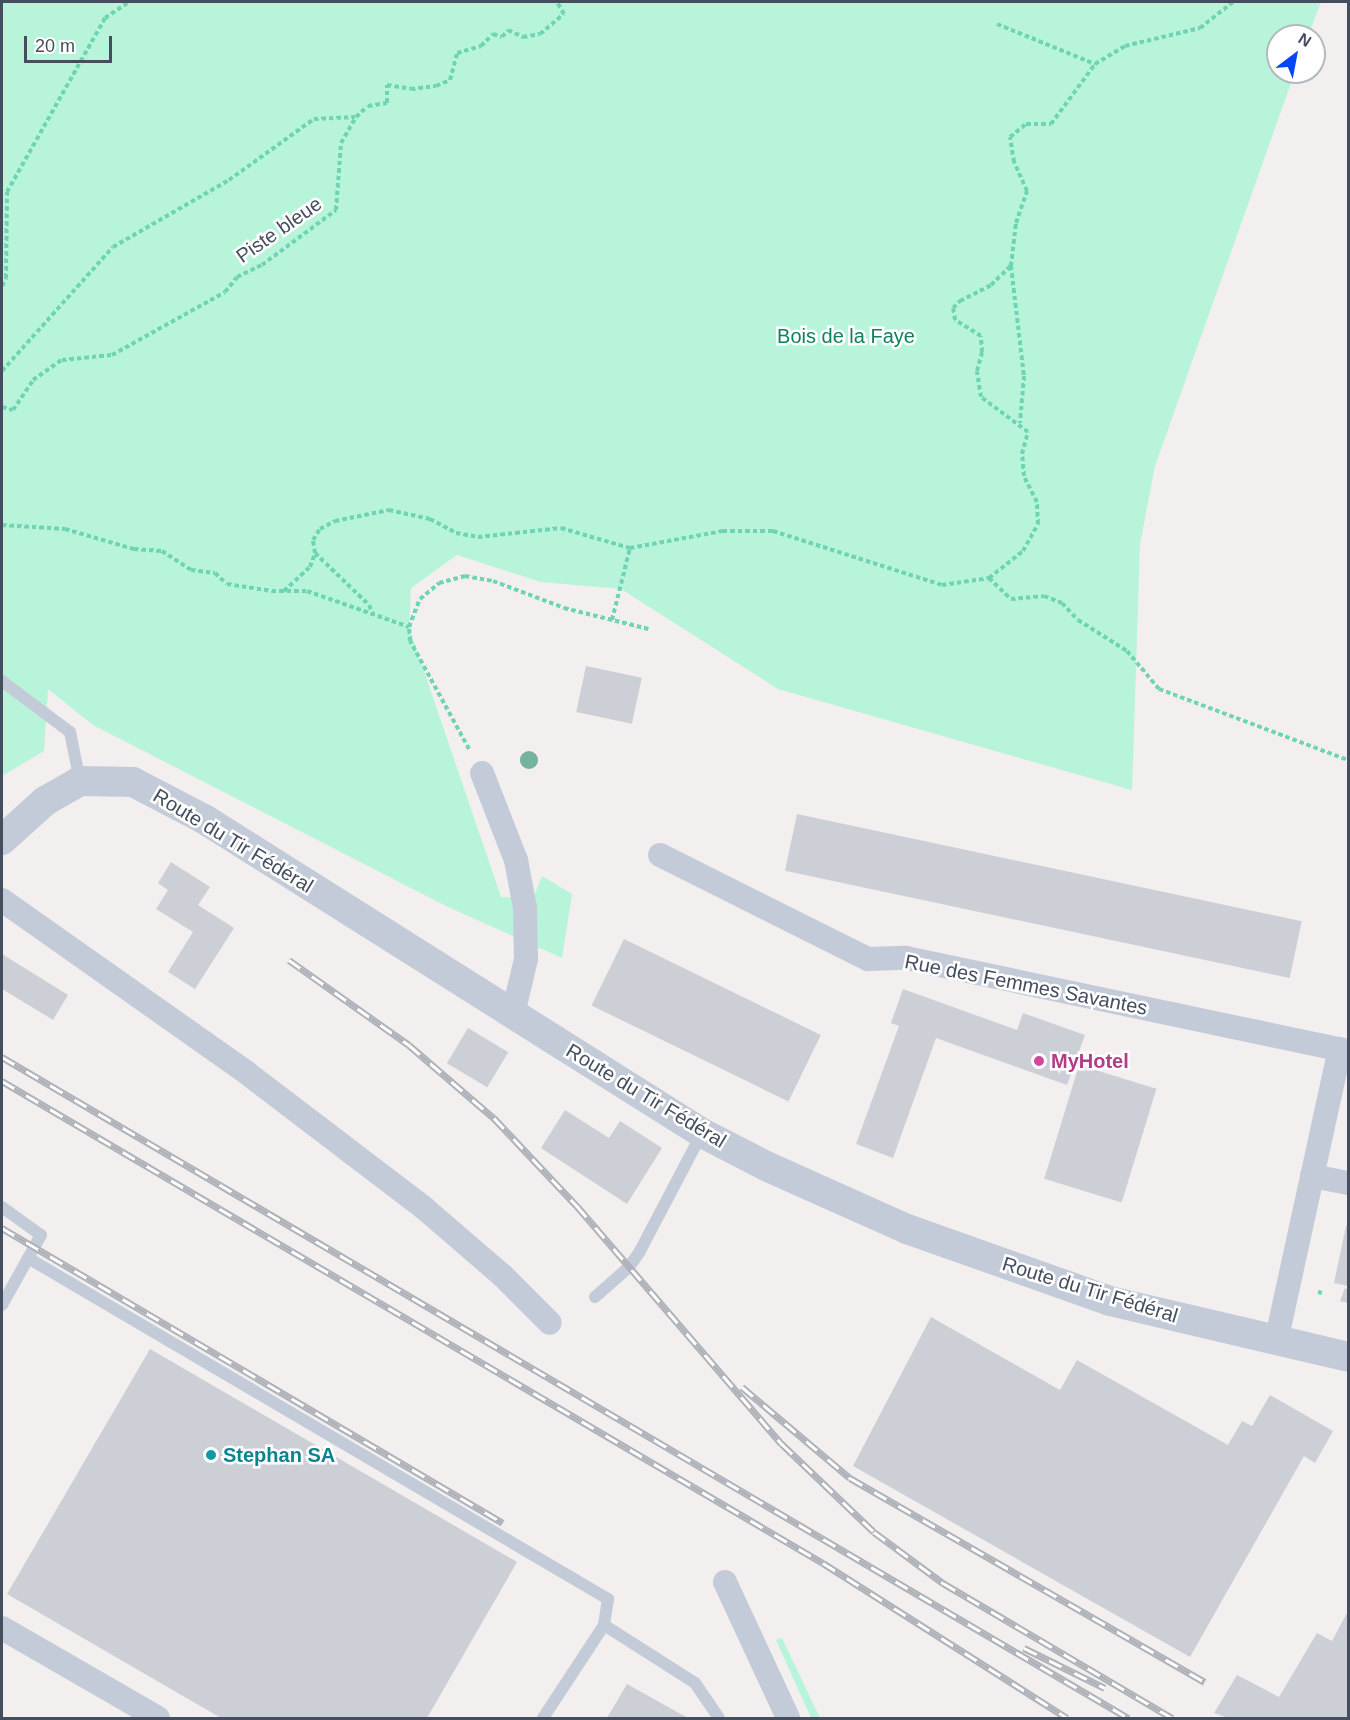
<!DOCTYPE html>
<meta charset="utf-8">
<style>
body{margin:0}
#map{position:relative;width:1350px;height:1720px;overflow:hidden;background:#f2efee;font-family:Helvetica,sans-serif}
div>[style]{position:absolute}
.green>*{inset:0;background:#b8f4d9}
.building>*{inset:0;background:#cdcfd7;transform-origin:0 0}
.path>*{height:4px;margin-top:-2px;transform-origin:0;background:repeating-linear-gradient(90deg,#6dd5b3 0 4.5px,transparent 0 7.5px)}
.service>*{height:12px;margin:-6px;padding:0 6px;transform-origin:6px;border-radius:6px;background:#c4cbd8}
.minor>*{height:24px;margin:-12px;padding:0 12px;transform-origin:12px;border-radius:12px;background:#c4cbd8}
.tertiary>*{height:30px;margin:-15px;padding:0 15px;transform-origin:15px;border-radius:15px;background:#c4cbd8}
.rail>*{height:7px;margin-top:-3.5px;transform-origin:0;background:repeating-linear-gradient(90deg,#fff 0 14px,#b0b2ba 0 28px);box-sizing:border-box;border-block:2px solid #b0b2ba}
.trees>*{width:18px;height:18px;margin:-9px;border-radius:50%;background:#74b39d}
.dots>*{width:16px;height:16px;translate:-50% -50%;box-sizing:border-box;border:3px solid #fff;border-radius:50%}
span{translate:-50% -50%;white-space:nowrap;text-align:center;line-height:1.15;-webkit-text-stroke:5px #fff;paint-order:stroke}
.street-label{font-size:20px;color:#454e5e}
.park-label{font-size:20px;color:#0d825b}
.hotel-label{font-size:20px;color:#b23c85;font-weight:700}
.left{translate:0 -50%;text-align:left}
.culture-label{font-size:20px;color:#0d838f;font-weight:700}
.frame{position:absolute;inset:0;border:3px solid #454e5e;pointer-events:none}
.north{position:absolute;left:1266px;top:24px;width:60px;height:60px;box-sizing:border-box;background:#fff;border:2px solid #b5b8bf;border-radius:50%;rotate:32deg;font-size:16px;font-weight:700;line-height:24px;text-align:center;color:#454e5e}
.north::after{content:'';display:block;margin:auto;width:21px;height:27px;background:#0646f4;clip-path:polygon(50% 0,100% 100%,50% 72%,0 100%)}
.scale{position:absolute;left:24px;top:36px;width:88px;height:27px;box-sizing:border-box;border:3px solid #454e5e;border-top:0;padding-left:8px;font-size:18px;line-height:21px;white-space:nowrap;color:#454e5e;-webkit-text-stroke:4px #fff;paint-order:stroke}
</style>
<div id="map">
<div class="green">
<div style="clip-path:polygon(2px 2px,1321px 2px,1308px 36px,1278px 36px,1278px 72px,1295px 72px,1155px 466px,1140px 544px,1132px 790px,778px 689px,621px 589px,541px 582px,457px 555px,411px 588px,409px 627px,501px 897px,533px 899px,542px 876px,572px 894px,562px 958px,446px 906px,93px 725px,48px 689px,44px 751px,2px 776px)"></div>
<div style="clip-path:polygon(782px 1638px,820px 1718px,811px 1718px,776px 1640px)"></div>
</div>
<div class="building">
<div style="left:586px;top:666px;width:57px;height:47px;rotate:12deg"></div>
<div style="left:797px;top:814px;width:516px;height:58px;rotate:12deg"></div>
<div style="clip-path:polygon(171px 862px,210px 887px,198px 905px,234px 928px,195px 989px,168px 972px,193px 932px,156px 909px,168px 890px,158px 883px)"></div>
<div style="left:624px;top:939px;width:219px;height:74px;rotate:26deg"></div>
<div style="clip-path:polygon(2px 954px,68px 995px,53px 1020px,2px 989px)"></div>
<div style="clip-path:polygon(903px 989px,1017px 1030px,1023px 1013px,1085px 1035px,1067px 1085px,936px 1038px,893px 1158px,856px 1144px,899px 1026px,891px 1023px)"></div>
<div style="left:468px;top:1028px;width:47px;height:41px;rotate:31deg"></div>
<div style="left:1079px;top:1065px;width:81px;height:119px;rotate:17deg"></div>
<div style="clip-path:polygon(565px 1110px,609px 1138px,620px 1121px,662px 1148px,627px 1204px,541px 1148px)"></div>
<div style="clip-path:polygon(1346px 1226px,1348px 1226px,1348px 1286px,1334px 1283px)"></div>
<div style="clip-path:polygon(1345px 1288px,1348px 1290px,1348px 1303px,1340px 1301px)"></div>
<div style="clip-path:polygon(931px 1317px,1060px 1390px,1077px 1360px,1228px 1445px,1242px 1421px,1252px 1426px,1270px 1395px,1333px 1431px,1315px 1463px,1304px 1456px,1190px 1657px,853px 1466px)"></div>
<div style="clip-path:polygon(150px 1349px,517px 1562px,427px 1718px,221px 1718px,7px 1594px)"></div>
<div style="clip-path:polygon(1348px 1611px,1348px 1718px,1228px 1718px,1214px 1713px,1237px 1675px,1279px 1697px,1317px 1633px,1332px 1641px)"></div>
<div style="clip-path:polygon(627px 1684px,688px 1718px,607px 1718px)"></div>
</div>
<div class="path">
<div style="left:997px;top:24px;width:106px;rotate:22.2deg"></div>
<div style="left:1011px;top:266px;width:111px;rotate:83.3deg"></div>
<div style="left:1024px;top:376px;width:47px;rotate:94.9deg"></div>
<div style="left:2px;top:286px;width:9px;rotate:-63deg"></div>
<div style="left:6px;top:278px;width:86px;rotate:-89.3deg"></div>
<div style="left:7px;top:192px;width:200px;rotate:-60.6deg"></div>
<div style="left:105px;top:18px;width:29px;rotate:-34deg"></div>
<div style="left:2px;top:371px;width:166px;rotate:-48.2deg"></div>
<div style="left:113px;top:247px;width:134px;rotate:-30deg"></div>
<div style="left:229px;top:180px;width:105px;rotate:-35.7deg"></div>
<div style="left:314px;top:119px;width:41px;rotate:-2.8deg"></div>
<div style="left:2px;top:407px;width:11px;rotate:15deg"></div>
<div style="left:13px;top:410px;width:36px;rotate:-56deg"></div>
<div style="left:33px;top:380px;width:35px;rotate:-35deg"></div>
<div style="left:62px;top:360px;width:50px;rotate:-5.7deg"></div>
<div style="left:112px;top:355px;width:129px;rotate:-29.1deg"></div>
<div style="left:225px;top:292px;width:19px;rotate:-51deg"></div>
<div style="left:237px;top:277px;width:28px;rotate:-26deg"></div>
<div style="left:262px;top:265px;width:92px;rotate:-36.6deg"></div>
<div style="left:336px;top:210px;width:67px;rotate:-85.7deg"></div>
<div style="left:341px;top:143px;width:30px;rotate:-60deg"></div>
<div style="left:356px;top:117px;width:16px;rotate:-43deg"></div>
<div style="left:368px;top:106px;width:19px;rotate:-9deg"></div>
<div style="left:387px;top:103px;width:18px;rotate:-90deg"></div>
<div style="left:387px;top:85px;width:24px;rotate:9deg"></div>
<div style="left:411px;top:89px;width:25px;rotate:-7deg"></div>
<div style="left:436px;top:86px;width:15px;rotate:-23deg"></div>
<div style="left:450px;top:80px;width:28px;rotate:-75deg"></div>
<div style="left:457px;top:53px;width:25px;rotate:-16deg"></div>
<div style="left:481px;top:46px;width:17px;rotate:-45deg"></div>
<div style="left:493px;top:34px;width:9px;rotate:18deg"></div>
<div style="left:502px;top:37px;width:9px;rotate:-49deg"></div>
<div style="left:508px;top:30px;width:17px;rotate:25deg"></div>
<div style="left:523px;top:37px;width:17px;rotate:-10deg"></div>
<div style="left:540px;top:34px;width:31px;rotate:-40deg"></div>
<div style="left:564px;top:14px;width:14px;rotate:-120deg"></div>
<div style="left:2px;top:525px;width:63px;rotate:3.6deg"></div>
<div style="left:65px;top:529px;width:72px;rotate:16.2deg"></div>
<div style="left:134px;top:549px;width:28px;rotate:4deg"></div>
<div style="left:162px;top:551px;width:35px;rotate:33deg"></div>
<div style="left:191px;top:570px;width:24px;rotate:7deg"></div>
<div style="left:215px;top:573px;width:16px;rotate:43deg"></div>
<div style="left:227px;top:584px;width:46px;rotate:8.8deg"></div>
<div style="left:272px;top:591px;width:35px"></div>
<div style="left:307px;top:591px;width:108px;rotate:19.4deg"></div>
<div style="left:315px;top:553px;width:75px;rotate:43.9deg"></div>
<div style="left:369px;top:605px;width:10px;rotate:66deg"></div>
<div style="left:989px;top:578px;width:30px;rotate:44deg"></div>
<div style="left:1011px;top:599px;width:33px;rotate:-5deg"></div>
<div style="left:1044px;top:596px;width:19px;rotate:21deg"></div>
<div style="left:1062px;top:603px;width:23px;rotate:47deg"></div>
<div style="left:1078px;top:620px;width:58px;rotate:32.3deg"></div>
<div style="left:1127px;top:651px;width:50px;rotate:49.9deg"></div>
<div style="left:1159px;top:689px;width:202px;rotate:20.6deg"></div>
<div style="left:284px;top:591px;width:35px;rotate:-43deg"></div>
<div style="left:310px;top:567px;width:15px;rotate:-70deg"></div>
<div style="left:315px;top:553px;width:13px;rotate:-99deg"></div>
<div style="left:313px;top:540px;width:13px;rotate:-58deg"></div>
<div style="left:320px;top:529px;width:17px;rotate:-28deg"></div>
<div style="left:335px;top:521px;width:55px;rotate:-11.5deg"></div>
<div style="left:389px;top:510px;width:42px;rotate:12.4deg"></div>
<div style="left:430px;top:519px;width:30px;rotate:28deg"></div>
<div style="left:456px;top:533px;width:22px;rotate:10deg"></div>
<div style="left:478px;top:537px;width:83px;rotate:-6.2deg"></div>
<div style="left:561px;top:528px;width:72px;rotate:16.2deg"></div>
<div style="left:630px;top:548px;width:95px;rotate:-10.4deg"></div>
<div style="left:723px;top:531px;width:50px"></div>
<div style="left:773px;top:531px;width:177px;rotate:17.7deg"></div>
<div style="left:942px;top:585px;width:48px;rotate:-8.5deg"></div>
<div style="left:989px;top:578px;width:43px;rotate:-38.5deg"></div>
<div style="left:1023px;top:551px;width:31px;rotate:-61deg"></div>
<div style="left:1038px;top:524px;width:22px;rotate:-93deg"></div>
<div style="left:1037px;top:502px;width:29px;rotate:-117deg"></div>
<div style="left:1024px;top:476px;width:22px;rotate:-95deg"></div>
<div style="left:1022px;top:454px;width:23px;rotate:-75deg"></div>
<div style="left:1028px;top:432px;width:59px;rotate:-143.3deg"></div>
<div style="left:981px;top:397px;width:26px;rotate:-99deg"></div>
<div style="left:977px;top:371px;width:20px;rotate:-75deg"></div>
<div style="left:982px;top:352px;width:16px;rotate:-94deg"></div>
<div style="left:981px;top:336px;width:31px;rotate:-148deg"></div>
<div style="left:955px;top:320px;width:12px;rotate:-99deg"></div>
<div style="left:953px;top:308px;width:10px;rotate:-45deg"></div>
<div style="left:960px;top:301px;width:35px;rotate:-27deg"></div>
<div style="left:991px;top:285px;width:28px;rotate:-44deg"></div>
<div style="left:1011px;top:266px;width:43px;rotate:-83.4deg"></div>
<div style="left:1016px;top:223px;width:34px;rotate:-71deg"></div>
<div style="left:1027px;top:191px;width:32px;rotate:-114deg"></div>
<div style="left:1014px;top:162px;width:25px;rotate:-99deg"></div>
<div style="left:1010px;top:137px;width:21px;rotate:-39deg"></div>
<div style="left:1026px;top:124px;width:25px"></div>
<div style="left:1051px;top:124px;width:74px;rotate:-53.7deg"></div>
<div style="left:1095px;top:64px;width:35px;rotate:-31deg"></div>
<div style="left:1125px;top:46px;width:77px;rotate:-13.5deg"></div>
<div style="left:1200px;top:28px;width:42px;rotate:-38.2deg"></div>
<div style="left:612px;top:620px;width:74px;rotate:-76deg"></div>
<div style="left:469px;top:749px;width:123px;rotate:-118.6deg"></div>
<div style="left:410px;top:641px;width:14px;rotate:-94deg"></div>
<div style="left:409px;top:627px;width:30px;rotate:-69deg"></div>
<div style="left:420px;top:599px;width:25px;rotate:-40deg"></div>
<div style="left:439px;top:583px;width:27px;rotate:-15deg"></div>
<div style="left:465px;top:576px;width:28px;rotate:10deg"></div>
<div style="left:493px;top:581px;width:76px;rotate:20.8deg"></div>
<div style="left:564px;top:608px;width:87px;rotate:14deg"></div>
<div style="left:1318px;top:1292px;width:4px;rotate:14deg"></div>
</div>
<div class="service">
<div style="left:2px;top:681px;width:85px;rotate:36.9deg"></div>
<div style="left:70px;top:732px;width:50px;rotate:78.5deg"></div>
<div style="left:2px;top:1207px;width:48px;rotate:35.7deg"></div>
<div style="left:41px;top:1235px;width:80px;rotate:119.1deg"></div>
<div style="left:28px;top:1258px;width:673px;rotate:30.45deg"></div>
<div style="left:608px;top:1599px;width:26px;rotate:99deg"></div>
<div style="left:595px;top:1297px;width:45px;rotate:-41.4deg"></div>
<div style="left:629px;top:1267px;width:19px;rotate:-55deg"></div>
<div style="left:640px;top:1251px;width:133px;rotate:-62.3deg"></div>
<div style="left:543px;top:1718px;width:111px;rotate:-56.7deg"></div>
<div style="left:604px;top:1625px;width:108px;rotate:32.5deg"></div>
<div style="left:695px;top:1683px;width:42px;rotate:55.6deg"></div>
</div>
<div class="minor">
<div style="left:482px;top:773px;width:93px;rotate:68.7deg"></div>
<div style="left:516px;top:860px;width:49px;rotate:79.4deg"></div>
<div style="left:525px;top:908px;width:51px;rotate:88.9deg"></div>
<div style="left:526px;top:959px;width:57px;rotate:103.3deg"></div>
<div style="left:660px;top:855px;width:233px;rotate:26.6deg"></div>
<div style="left:868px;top:959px;width:38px;rotate:-2deg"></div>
<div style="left:906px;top:958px;width:452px;rotate:11.9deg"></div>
<div style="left:2px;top:900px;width:300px;rotate:35.2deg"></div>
<div style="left:247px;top:1073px;width:223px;rotate:37.3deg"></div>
<div style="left:424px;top:1208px;width:104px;rotate:40.7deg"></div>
<div style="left:503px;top:1276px;width:66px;rotate:45deg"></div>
<div style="left:1312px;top:1176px;width:37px;rotate:11deg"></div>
<div style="left:1276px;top:1342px;width:300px;rotate:-77.7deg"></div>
<div style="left:725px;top:1582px;width:150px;rotate:65.1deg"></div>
<div style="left:2px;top:1628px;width:180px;rotate:30deg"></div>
</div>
<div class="tertiary">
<div style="left:2px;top:840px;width:58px;rotate:-42.2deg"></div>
<div style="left:45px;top:801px;width:40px;rotate:-29.7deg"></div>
<div style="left:80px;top:781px;width:53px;rotate:1.1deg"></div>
<div style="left:133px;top:782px;width:80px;rotate:27.5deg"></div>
<div style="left:204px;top:819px;width:589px;rotate:32.23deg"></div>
<div style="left:702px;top:1133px;width:72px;rotate:27.3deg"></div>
<div style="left:766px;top:1166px;width:154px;rotate:24.1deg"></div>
<div style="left:907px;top:1229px;width:215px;rotate:19.5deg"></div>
<div style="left:1110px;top:1301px;width:244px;rotate:13.2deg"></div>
</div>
<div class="rail">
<div style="left:289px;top:960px;width:147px;rotate:35.3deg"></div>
<div style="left:409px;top:1045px;width:112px;rotate:40.7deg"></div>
<div style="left:494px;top:1118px;width:121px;rotate:46.7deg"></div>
<div style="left:577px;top:1206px;width:314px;rotate:49.3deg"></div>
<div style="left:782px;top:1444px;width:127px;rotate:43.7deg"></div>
<div style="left:874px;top:1532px;width:86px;rotate:36.5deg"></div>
<div style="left:943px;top:1583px;width:266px;rotate:30.5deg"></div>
<div style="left:2px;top:1057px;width:1306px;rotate:30.41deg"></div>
<div style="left:2px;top:1081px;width:952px;rotate:30.42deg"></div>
<div style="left:823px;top:1563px;width:289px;rotate:32.4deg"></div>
<div style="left:2px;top:1228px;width:581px;rotate:30.49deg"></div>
<div style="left:742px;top:1387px;width:141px;rotate:40.1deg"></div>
<div style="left:850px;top:1478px;width:409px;rotate:29.9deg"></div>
<div style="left:1024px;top:1648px;width:90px;rotate:26.3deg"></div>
</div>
<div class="trees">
<div style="left:529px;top:760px"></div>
</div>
<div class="dots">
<div style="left:1039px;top:1061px;background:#d1479c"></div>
<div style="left:211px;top:1455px;background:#0f9aa8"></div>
</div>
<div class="street-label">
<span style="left:279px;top:230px;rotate:-35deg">Piste bleue</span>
<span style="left:233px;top:841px;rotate:31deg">Route du Tir Fédéral</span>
<span style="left:1026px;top:985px;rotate:11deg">Rue des Femmes Savantes</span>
<span style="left:646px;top:1096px;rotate:31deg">Route du Tir Fédéral</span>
<span style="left:1090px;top:1290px;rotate:17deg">Route du Tir Fédéral</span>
</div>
<div class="park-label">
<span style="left:846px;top:336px">Bois de la Faye</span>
</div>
<div class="hotel-label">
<span class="left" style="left:1051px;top:1061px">MyHotel</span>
</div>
<div class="culture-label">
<span class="left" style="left:223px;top:1455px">Stephan SA</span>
</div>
<div class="frame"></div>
<div class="north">N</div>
<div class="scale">20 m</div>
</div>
